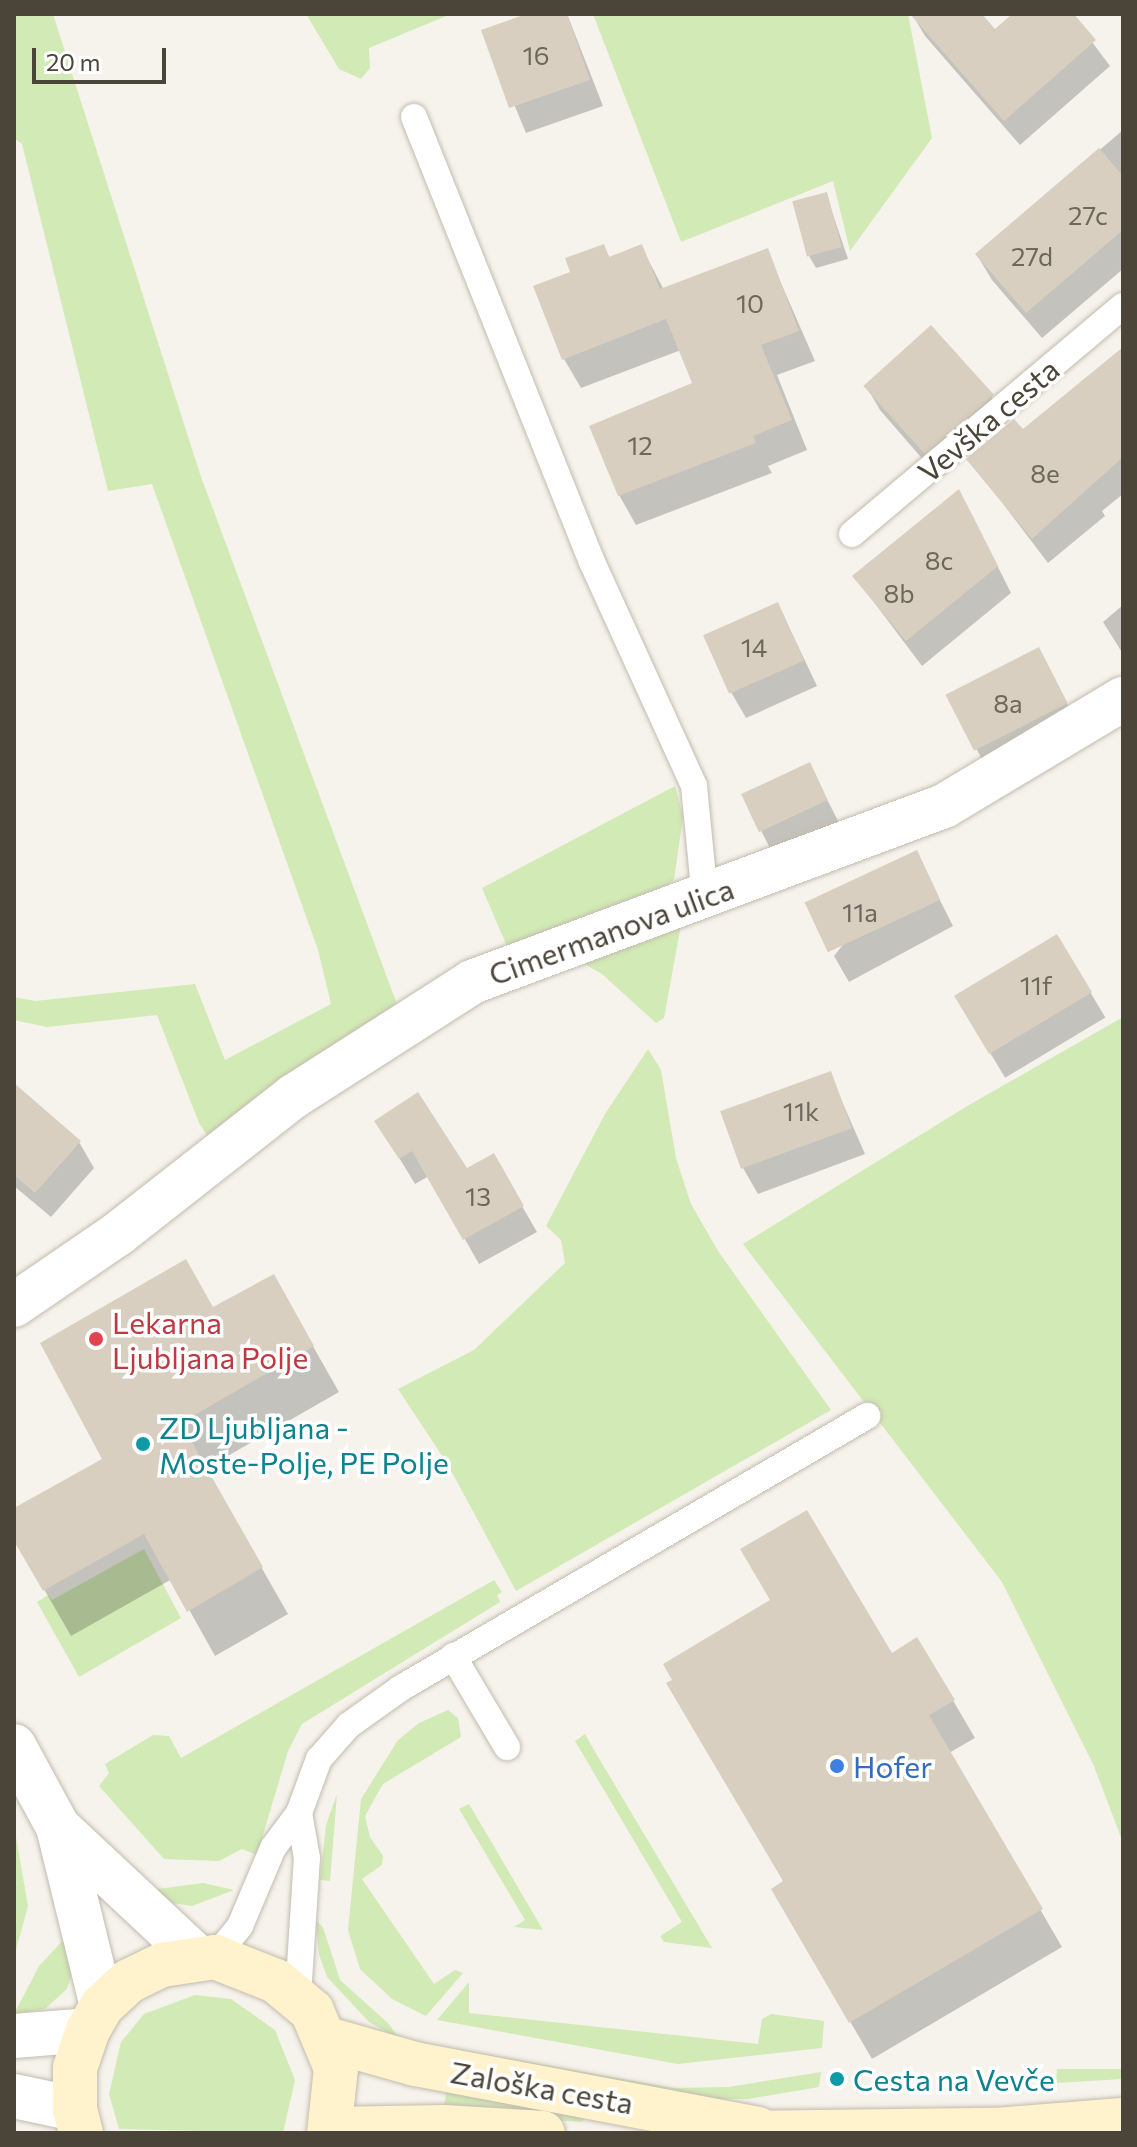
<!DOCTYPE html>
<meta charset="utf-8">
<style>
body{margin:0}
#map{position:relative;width:1137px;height:2147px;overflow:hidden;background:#f6f3ec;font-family:Commissioner,sans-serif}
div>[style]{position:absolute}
.green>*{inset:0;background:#d2eab5}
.shadow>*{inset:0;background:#0003;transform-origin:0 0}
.building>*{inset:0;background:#d8cfc1;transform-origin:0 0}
.roads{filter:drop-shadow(0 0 2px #c2bbae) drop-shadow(0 0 2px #c2bbae)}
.service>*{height:26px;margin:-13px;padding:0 13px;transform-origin:13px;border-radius:13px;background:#fff}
.minor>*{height:44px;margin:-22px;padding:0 22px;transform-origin:22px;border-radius:22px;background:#fff}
.tertiary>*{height:44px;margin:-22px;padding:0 22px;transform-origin:22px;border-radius:22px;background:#fff}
.secondary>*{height:44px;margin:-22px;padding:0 22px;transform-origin:22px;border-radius:22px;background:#fff3cd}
.dots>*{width:22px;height:22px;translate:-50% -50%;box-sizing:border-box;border:4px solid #fff;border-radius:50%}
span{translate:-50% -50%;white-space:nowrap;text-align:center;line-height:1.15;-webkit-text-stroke:7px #fff;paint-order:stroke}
.number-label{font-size:26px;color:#6e675b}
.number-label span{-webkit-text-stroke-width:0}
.street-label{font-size:30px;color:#4b4439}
.health-label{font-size:30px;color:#be3a42}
.left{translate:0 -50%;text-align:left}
.culture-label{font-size:30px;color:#0d838f}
.shop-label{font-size:30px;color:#366cbe}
.frame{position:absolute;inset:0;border:16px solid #4b4439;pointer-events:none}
.scale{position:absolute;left:32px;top:48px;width:134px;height:36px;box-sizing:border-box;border:4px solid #4b4439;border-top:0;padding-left:10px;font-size:24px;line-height:28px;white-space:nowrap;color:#4b4439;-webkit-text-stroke:6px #fff;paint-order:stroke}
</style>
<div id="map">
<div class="green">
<div style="clip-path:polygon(14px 14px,53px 14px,200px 474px,398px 1007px,212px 1143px,199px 1123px,157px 1015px,47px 1027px,14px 1020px,14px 997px,35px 1001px,195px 984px,225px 1060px,331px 1004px,318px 950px,152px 484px,108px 491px,22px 144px,14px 138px)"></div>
<div style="clip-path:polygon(306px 14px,451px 14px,369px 48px,370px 68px,361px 79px,339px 69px)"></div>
<div style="clip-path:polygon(593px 14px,908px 14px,932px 138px,850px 251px,833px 181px,681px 242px)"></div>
<div style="clip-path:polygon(675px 786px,683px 816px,674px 880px,660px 891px,509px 951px,482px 888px)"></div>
<div style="clip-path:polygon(683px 914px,664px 1018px,656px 1023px,602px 974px,574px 958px)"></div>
<div style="clip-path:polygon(1123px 1017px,1123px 1843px,1094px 1766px,1002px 1582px,743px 1244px,969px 1105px)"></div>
<div style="clip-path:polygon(648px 1049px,661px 1070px,676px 1158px,691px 1204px,718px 1251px,831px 1410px,516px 1591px,448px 1465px,398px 1389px,474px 1350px,565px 1263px,561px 1240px,546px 1226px,605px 1114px)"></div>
<div style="clip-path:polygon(144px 1549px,181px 1618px,79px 1677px,37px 1602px,48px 1595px,52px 1600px)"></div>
<div style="clip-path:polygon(494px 1580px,502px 1592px,497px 1595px,500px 1602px,302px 1724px,288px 1751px,257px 1855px,242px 1849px,219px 1861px,164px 1859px,99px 1786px,109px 1773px,105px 1764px,153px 1735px,169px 1736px,181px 1758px)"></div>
<div style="clip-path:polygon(448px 1710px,458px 1718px,461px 1737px,383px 1784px,365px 1816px,370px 1837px,383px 1856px,382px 1865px,362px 1879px,434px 1984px,455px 1970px,463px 1973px,426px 2016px,392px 1999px,360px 1969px,348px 1930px,361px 1799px,398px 1740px,419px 1723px)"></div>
<div style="clip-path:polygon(585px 1734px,594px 1750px,712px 1948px,664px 1942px,660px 1936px,682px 1922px,575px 1741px)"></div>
<div style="clip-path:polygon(337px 1794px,330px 1881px,320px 1880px,326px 1825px)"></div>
<div style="clip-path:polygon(469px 1804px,543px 1930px,514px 1927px,525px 1920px,459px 1809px)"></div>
<div style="clip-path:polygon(14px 1826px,28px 1906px,14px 1957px)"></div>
<div style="clip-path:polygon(203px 1883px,234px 1890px,192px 1906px,166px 1902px,150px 1890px)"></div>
<div style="clip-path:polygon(316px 1921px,323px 1927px,340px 1980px,389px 2024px,400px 2040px,369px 2022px,327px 1977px,319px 1955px)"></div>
<div style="clip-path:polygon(68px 1935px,75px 1964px,67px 1989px,45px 2009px,14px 2014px,39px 1966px)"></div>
<div style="clip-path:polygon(469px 1982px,469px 2013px,758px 2044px,762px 2019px,771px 2014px,824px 2021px,822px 2048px,678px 2064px,437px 2020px)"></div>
<div style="clip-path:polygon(195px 1995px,231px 1999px,275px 2030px,295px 2080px,283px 2133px,119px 2129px,109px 2094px,121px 2042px,144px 2014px)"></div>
<div style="clip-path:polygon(444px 2047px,674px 2088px,729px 2087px,821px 2072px,819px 2087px,748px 2099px,703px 2099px,442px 2055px)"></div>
<div style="clip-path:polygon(1057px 2069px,1123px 2069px,1123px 2079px,1056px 2083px)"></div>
<div style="clip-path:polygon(447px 2087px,588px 2117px,581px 2122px,443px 2113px)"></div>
</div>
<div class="shadow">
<div style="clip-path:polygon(532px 14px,567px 14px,603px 106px,526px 133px,484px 32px)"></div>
<div style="clip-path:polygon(912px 14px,979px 14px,995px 32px,1015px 14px,1071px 14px,1110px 66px,1020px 145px,925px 36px)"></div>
<div style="clip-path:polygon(1123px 130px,1123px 269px,1042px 338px,992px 280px,977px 255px)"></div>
<div style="clip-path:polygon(826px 194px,848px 259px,816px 268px,809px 256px)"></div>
<div style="clip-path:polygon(603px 246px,610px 258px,641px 246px,664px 290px,767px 251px,815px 361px,777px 375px,807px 450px,768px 466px,772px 473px,636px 525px,619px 495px,694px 384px,681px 350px,581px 388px,564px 359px,573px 273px)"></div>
<div style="clip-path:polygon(1123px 352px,1123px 494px,1102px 511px,1105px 516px,1048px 563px,969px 459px,1023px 432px)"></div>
<div style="clip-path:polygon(865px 384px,991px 396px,1006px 421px,939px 478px,880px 410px)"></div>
<div style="clip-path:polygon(973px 517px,1011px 593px,922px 666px,855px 577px)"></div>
<div style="clip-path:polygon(778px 604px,817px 686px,746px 718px,731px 692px)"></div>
<div style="clip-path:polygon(1123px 605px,1123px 654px,1103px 622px)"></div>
<div style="clip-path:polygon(1053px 675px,1080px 730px,994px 782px,948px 695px)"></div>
<div style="left:809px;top:764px;width:70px;height:73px;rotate:63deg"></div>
<div style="clip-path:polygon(916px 853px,953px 926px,849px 982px,834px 956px)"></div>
<div style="left:1057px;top:937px;width:94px;height:117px;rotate:59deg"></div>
<div style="clip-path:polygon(830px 1074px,865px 1154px,758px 1194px,743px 1168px)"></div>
<div style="clip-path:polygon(14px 1086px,79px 1142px,94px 1168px,51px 1217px,14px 1186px)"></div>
<div style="clip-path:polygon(377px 1121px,466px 1171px,493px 1156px,537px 1232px,479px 1264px,429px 1176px,415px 1184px)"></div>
<div style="clip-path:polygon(273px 1276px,339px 1392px,205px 1469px,288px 1614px,215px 1656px,172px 1579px,71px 1636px,14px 1537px,14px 1510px,105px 1460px,212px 1310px)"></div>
<div style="clip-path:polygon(917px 1639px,975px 1738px,949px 1753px,1062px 1947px,872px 2059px,773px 1889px,785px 1882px)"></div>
</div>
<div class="building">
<div style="clip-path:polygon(526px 14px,567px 14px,590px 80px,509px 108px,481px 30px)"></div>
<div style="clip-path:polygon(910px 14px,982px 14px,995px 29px,1012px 14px,1074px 14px,1096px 40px,1004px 121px)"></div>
<div style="clip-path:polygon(1099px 148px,1123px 176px,1123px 230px,1026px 313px,975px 254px)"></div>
<div style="left:827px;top:192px;width:57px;height:36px;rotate:75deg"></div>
<div style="clip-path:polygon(604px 244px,609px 257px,642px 244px,660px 289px,768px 248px,799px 331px,761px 345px,792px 420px,753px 436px,756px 443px,618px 496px,589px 426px,692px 383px,666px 319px,562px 360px,533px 286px,570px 272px,565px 258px)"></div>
<div style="left:931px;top:325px;width:94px;height:91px;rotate:48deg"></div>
<div style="clip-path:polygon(1123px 347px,1123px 457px,1032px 539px,966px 459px,1014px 419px,1023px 429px)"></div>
<div style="clip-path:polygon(959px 489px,998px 566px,906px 641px,852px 576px)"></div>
<div style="left:778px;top:602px;width:64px;height:82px;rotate:66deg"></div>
<div style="left:1039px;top:647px;width:63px;height:105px;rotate:63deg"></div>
<div style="left:810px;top:762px;width:42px;height:76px;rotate:65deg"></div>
<div style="left:917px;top:850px;width:55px;height:124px;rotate:65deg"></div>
<div style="left:1057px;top:934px;width:68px;height:120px;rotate:59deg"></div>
<div style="left:831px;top:1071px;width:61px;height:118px;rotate:70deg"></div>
<div style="clip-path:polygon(14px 1083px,81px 1141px,35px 1193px,14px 1175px)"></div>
<div style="clip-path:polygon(418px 1092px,467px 1168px,494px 1153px,524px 1206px,463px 1240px,412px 1151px,399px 1159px,374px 1121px)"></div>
<div style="clip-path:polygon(186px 1259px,213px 1307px,274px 1274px,314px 1346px,181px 1423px,263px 1567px,187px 1612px,144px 1534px,43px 1591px,14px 1541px,14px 1508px,102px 1459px,40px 1343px)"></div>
<div style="clip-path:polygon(807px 1510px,892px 1653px,917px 1637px,955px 1700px,929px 1715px,1043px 1909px,849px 2023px,771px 1889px,783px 1881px,666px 1683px,672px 1680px,663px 1664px,770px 1600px,740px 1549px)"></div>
</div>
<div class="roads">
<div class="service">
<div style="left:414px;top:117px;width:479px;rotate:68.2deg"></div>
<div style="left:592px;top:562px;width:246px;rotate:65.5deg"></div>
<div style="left:694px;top:786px;width:114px;rotate:84.4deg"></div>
<div style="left:852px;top:534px;width:354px;rotate:-40.1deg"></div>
<div style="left:453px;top:1656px;width:106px;rotate:59.3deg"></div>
<div style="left:215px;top:1957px;width:40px;rotate:-51deg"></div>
<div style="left:240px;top:1926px;width:85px;rotate:-67.1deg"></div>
<div style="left:273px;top:1848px;width:44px;rotate:-53.4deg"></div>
<div style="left:299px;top:1813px;width:58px;rotate:-69.7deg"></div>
<div style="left:319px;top:1759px;width:45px;rotate:-48.6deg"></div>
<div style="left:349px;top:1725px;width:64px;rotate:-35.4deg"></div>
<div style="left:401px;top:1688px;width:540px;rotate:-30.27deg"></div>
<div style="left:298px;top:1996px;width:138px;rotate:-86.3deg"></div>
<div style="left:307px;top:1858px;width:46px;rotate:-100.1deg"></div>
</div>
<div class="minor">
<div style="left:14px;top:1305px;width:127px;rotate:-34.4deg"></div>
<div style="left:119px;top:1233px;width:222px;rotate:-38.1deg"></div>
<div style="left:294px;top:1096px;width:211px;rotate:-32.6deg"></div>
<div style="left:472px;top:982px;width:504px;rotate:-20.45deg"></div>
<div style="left:944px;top:806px;width:209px;rotate:-30.9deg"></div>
</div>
<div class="tertiary">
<div style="left:14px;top:1746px;width:92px;rotate:61.5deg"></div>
<div style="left:58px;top:1827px;width:184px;rotate:76.2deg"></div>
<div style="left:58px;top:1827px;width:190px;rotate:43.1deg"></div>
<div style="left:14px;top:2036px;width:74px;rotate:-4.6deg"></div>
<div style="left:14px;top:2096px;width:62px;rotate:12deg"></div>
</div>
<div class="secondary">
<div style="left:327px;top:2039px;width:91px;rotate:15.9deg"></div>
<div style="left:415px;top:2064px;width:349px;rotate:10.7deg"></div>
<div style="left:331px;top:2129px;width:113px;rotate:-1deg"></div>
<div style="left:444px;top:2127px;width:99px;rotate:3.5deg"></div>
<div style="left:81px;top:2133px;width:25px;rotate:-104deg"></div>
<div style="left:75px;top:2109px;width:41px;rotate:-90deg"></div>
<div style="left:75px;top:2068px;width:40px;rotate:-71.1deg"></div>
<div style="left:88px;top:2030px;width:28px;rotate:-60deg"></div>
<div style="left:102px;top:2006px;width:37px;rotate:-43deg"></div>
<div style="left:129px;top:1981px;width:37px;rotate:-26deg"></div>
<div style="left:162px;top:1965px;width:54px;rotate:-8.6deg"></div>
<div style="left:215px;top:1957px;width:66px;rotate:21.5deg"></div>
<div style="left:276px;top:1981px;width:47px;rotate:39.8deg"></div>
<div style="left:312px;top:2011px;width:62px;rotate:67.2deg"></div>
<div style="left:336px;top:2068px;width:65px;rotate:96.1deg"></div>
<div style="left:737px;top:2133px;width:259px;rotate:-0.7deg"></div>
<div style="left:996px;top:2130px;width:127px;rotate:-4.5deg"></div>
</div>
</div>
<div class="dots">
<div style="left:96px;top:1339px;background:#e0444e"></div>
<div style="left:143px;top:1444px;background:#0f9aa8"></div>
<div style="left:837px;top:1766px;background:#3f7fe0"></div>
<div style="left:837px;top:2079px;background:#0f9aa8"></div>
</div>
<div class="number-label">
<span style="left:536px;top:55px">16</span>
<span style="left:1088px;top:215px">27c</span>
<span style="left:1032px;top:256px">27d</span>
<span style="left:750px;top:303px">10</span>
<span style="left:640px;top:445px">12</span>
<span style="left:1045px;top:473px">8e</span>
<span style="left:939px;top:560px">8c</span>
<span style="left:899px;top:593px">8b</span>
<span style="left:754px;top:647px">14</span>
<span style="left:1008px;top:703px">8a</span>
<span style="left:860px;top:912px">11a</span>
<span style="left:1036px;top:985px">11f</span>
<span style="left:801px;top:1111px">11k</span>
<span style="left:478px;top:1196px">13</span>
</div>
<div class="street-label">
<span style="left:988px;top:420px;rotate:-40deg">Vevška cesta</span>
<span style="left:611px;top:931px;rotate:-20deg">Cimermanova ulica</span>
<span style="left:542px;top:2087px;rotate:10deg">Zaloška cesta</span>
</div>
<div class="health-label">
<span class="left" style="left:112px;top:1339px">Lekarna<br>Ljubljana Polje</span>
</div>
<div class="culture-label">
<span class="left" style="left:159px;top:1444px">ZD Ljubljana -<br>Moste-Polje, PE Polje</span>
<span class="left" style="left:853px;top:2079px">Cesta na Vevče</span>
</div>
<div class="shop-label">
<span class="left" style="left:853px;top:1766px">Hofer</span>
</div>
<div class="frame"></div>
<div class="scale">20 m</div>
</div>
